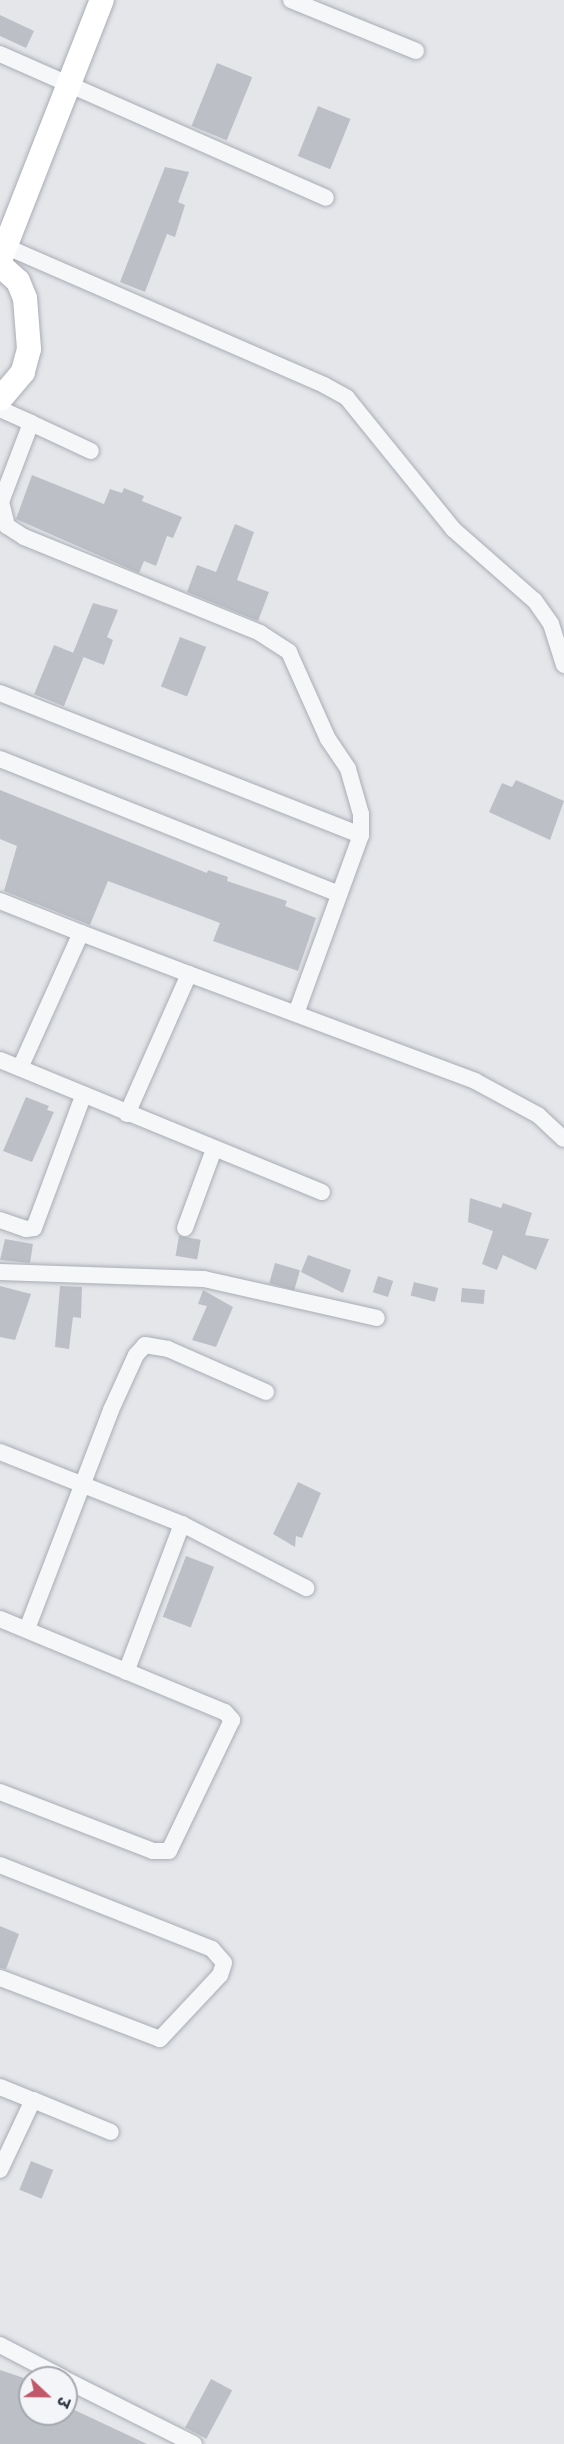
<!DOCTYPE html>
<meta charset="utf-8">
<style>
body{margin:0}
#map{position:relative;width:564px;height:2444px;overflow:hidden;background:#e4e6ea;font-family:Poppins,"Noto Sans Devanagari",sans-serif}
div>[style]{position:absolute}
.building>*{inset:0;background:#bcc0c6;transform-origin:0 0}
.roads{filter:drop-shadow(0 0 2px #a9adb4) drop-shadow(0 0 2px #a9adb4)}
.street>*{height:16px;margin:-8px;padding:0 8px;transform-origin:8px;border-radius:8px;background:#f6f7f9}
.secondary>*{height:24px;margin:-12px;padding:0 12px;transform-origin:12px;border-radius:12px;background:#fff}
span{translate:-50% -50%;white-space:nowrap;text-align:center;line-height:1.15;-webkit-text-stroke:4.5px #f3f5f8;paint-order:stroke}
.north{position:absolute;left:18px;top:2366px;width:60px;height:60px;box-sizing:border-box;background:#f3f5f8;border:2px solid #a4a8af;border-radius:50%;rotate:112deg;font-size:16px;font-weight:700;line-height:24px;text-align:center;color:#2d3541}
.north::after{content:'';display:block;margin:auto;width:21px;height:27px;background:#c05869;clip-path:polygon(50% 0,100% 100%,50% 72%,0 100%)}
</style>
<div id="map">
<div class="building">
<div style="clip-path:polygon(0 15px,34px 31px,26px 48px,0 36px)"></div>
<div style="left:217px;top:63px;width:38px;height:68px;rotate:22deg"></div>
<div style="left:318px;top:106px;width:35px;height:54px;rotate:22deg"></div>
<div style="clip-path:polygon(165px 167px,189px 172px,178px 202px,185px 205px,175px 237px,167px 234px,145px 292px,120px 282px)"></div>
<div style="clip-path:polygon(32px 475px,104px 504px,110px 489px,122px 493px,124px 488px,144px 496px,142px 501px,182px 517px,173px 538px,167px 536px,156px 566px,144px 561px,139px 573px,16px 519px)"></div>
<div style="clip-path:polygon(235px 524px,254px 532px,237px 580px,269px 592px,258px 621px,187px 592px,197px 565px,216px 572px)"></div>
<div style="clip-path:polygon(93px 603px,118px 610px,107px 637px,113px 640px,104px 665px,73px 653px)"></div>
<div style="left:180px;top:637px;width:28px;height:53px;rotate:21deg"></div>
<div style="left:54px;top:645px;width:32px;height:53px;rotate:22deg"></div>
<div style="clip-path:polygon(516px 780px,564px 801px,550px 840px,489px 812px,502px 783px,512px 787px)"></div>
<div style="clip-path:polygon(0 790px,207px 873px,208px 870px,228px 877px,227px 881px,287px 901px,285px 906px,316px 918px,298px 971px,213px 941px,220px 923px,108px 881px,90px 925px,4px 891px,17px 846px,0 839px)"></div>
<div style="clip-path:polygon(26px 1097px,49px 1106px,47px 1110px,54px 1112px,32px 1162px,3px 1151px)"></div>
<div style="clip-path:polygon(470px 1198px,501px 1208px,503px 1203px,532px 1213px,525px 1235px,549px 1239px,536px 1270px,503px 1255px,497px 1270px,482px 1264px,493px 1231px,468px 1222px)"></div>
<div style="left:179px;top:1236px;width:22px;height:20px;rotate:10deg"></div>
<div style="clip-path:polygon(5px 1239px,33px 1244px,30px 1263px,0 1260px)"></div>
<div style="clip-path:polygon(308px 1255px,351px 1270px,343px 1293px,301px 1272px)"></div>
<div style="left:275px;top:1263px;width:26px;height:21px;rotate:16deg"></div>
<div style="left:378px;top:1276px;width:16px;height:17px;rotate:18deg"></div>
<div style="left:414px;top:1282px;width:25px;height:14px;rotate:14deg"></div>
<div style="clip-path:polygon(0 1286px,31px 1294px,15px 1340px,0 1337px)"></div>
<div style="clip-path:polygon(60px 1286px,82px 1287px,81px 1318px,73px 1317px,69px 1349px,55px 1347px)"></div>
<div style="left:462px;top:1288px;width:23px;height:14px;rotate:5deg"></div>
<div style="clip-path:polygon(203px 1290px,233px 1307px,216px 1347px,192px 1340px,207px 1306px,198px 1304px)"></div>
<div style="clip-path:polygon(298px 1482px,321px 1493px,302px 1538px,296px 1536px,295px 1547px,273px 1534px)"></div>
<div style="left:186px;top:1556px;width:30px;height:65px;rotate:21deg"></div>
<div style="clip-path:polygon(0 1926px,19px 1934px,6px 1969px,0 1968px)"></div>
<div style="left:31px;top:2161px;width:24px;height:31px;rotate:22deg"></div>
<div style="clip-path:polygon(0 2370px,30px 2380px,30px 2414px,66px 2414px,66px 2406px,147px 2444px,0 2444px)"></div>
<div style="left:211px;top:2379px;width:24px;height:55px;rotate:28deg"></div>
</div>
<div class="roads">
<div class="street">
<div style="left:291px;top:0;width:135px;rotate:22.2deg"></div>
<div style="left:0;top:54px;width:356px;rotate:23.8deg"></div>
<div style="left:0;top:244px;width:353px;rotate:23.5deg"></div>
<div style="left:324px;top:385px;width:26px;rotate:29deg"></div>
<div style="left:347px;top:398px;width:169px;rotate:51deg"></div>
<div style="left:453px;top:529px;width:109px;rotate:41.3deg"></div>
<div style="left:535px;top:601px;width:28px;rotate:55deg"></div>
<div style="left:551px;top:624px;width:43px;rotate:72.4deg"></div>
<div style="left:0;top:409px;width:34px;rotate:24deg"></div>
<div style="left:31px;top:423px;width:85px;rotate:110.8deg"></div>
<div style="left:1px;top:502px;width:25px;rotate:76deg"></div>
<div style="left:7px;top:526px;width:20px;rotate:33deg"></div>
<div style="left:24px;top:537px;width:255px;rotate:22.1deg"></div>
<div style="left:260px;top:633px;width:35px;rotate:33deg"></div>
<div style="left:289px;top:652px;width:95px;rotate:65.9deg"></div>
<div style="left:328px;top:739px;width:36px;rotate:56deg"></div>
<div style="left:348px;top:769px;width:47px;rotate:73.9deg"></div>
<div style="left:361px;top:814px;width:21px;rotate:90deg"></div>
<div style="left:361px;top:835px;width:190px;rotate:110deg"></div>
<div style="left:31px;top:423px;width:66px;rotate:25deg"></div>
<div style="left:0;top:693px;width:388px;rotate:21.5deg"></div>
<div style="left:0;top:759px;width:365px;rotate:21.7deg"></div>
<div style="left:0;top:901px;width:87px;rotate:21.6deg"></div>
<div style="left:0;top:1060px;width:348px;rotate:22.3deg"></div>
<div style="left:20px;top:1068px;width:148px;rotate:-65.7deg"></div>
<div style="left:81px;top:933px;width:116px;rotate:20.8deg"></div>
<div style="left:127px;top:1114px;width:153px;rotate:-66.1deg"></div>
<div style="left:189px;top:974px;width:305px;rotate:20.5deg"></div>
<div style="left:475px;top:1081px;width:72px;rotate:28.4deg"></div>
<div style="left:538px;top:1115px;width:35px;rotate:43deg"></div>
<div style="left:0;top:1220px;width:28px;rotate:19deg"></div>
<div style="left:26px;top:1229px;width:8px;rotate:-7deg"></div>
<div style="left:34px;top:1228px;width:141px;rotate:-69.6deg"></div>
<div style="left:185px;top:1228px;width:84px;rotate:-69.8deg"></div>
<div style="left:0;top:1272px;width:204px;rotate:2deg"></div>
<div style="left:204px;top:1279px;width:177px;rotate:12.7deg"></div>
<div style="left:0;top:1452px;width:196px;rotate:21.6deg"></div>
<div style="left:182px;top:1524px;width:158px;rotate:110.7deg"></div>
<div style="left:182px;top:1524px;width:140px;rotate:27.3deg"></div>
<div style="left:0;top:1619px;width:243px;rotate:22.5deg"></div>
<div style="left:225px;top:1712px;width:11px;rotate:49deg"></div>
<div style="left:232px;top:1720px;width:145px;rotate:115.7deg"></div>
<div style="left:169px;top:1851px;width:16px;rotate:180deg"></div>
<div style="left:153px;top:1851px;width:164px;rotate:-158.9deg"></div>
<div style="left:27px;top:1629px;width:235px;rotate:-69deg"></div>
<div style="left:111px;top:1410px;width:60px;rotate:-65.6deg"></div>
<div style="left:136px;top:1355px;width:13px;rotate:-48deg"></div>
<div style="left:145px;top:1345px;width:23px;rotate:10deg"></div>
<div style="left:168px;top:1349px;width:107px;rotate:23.7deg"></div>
<div style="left:0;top:1865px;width:228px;rotate:21.6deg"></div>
<div style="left:212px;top:1949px;width:18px;rotate:49deg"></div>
<div style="left:224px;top:1963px;width:13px;rotate:108deg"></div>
<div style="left:220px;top:1975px;width:88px;rotate:133.2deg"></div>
<div style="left:160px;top:2039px;width:171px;rotate:-159.1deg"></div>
<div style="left:0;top:2087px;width:35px;rotate:22deg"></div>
<div style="left:33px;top:2100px;width:77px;rotate:115.2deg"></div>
<div style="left:33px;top:2100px;width:84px;rotate:22.3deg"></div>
<div style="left:0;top:2345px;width:71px;rotate:27.6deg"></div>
<div style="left:66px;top:2380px;width:143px;rotate:26.6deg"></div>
</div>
<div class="secondary">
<div style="left:0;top:260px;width:279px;rotate:-68.6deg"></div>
<div style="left:0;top:265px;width:24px;rotate:42deg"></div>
<div style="left:18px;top:281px;width:18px;rotate:68deg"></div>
<div style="left:25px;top:298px;width:51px;rotate:85.5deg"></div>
<div style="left:29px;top:349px;width:24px;rotate:105deg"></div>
<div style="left:23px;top:372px;width:35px;rotate:130deg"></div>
</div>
</div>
<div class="north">उ</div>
</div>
